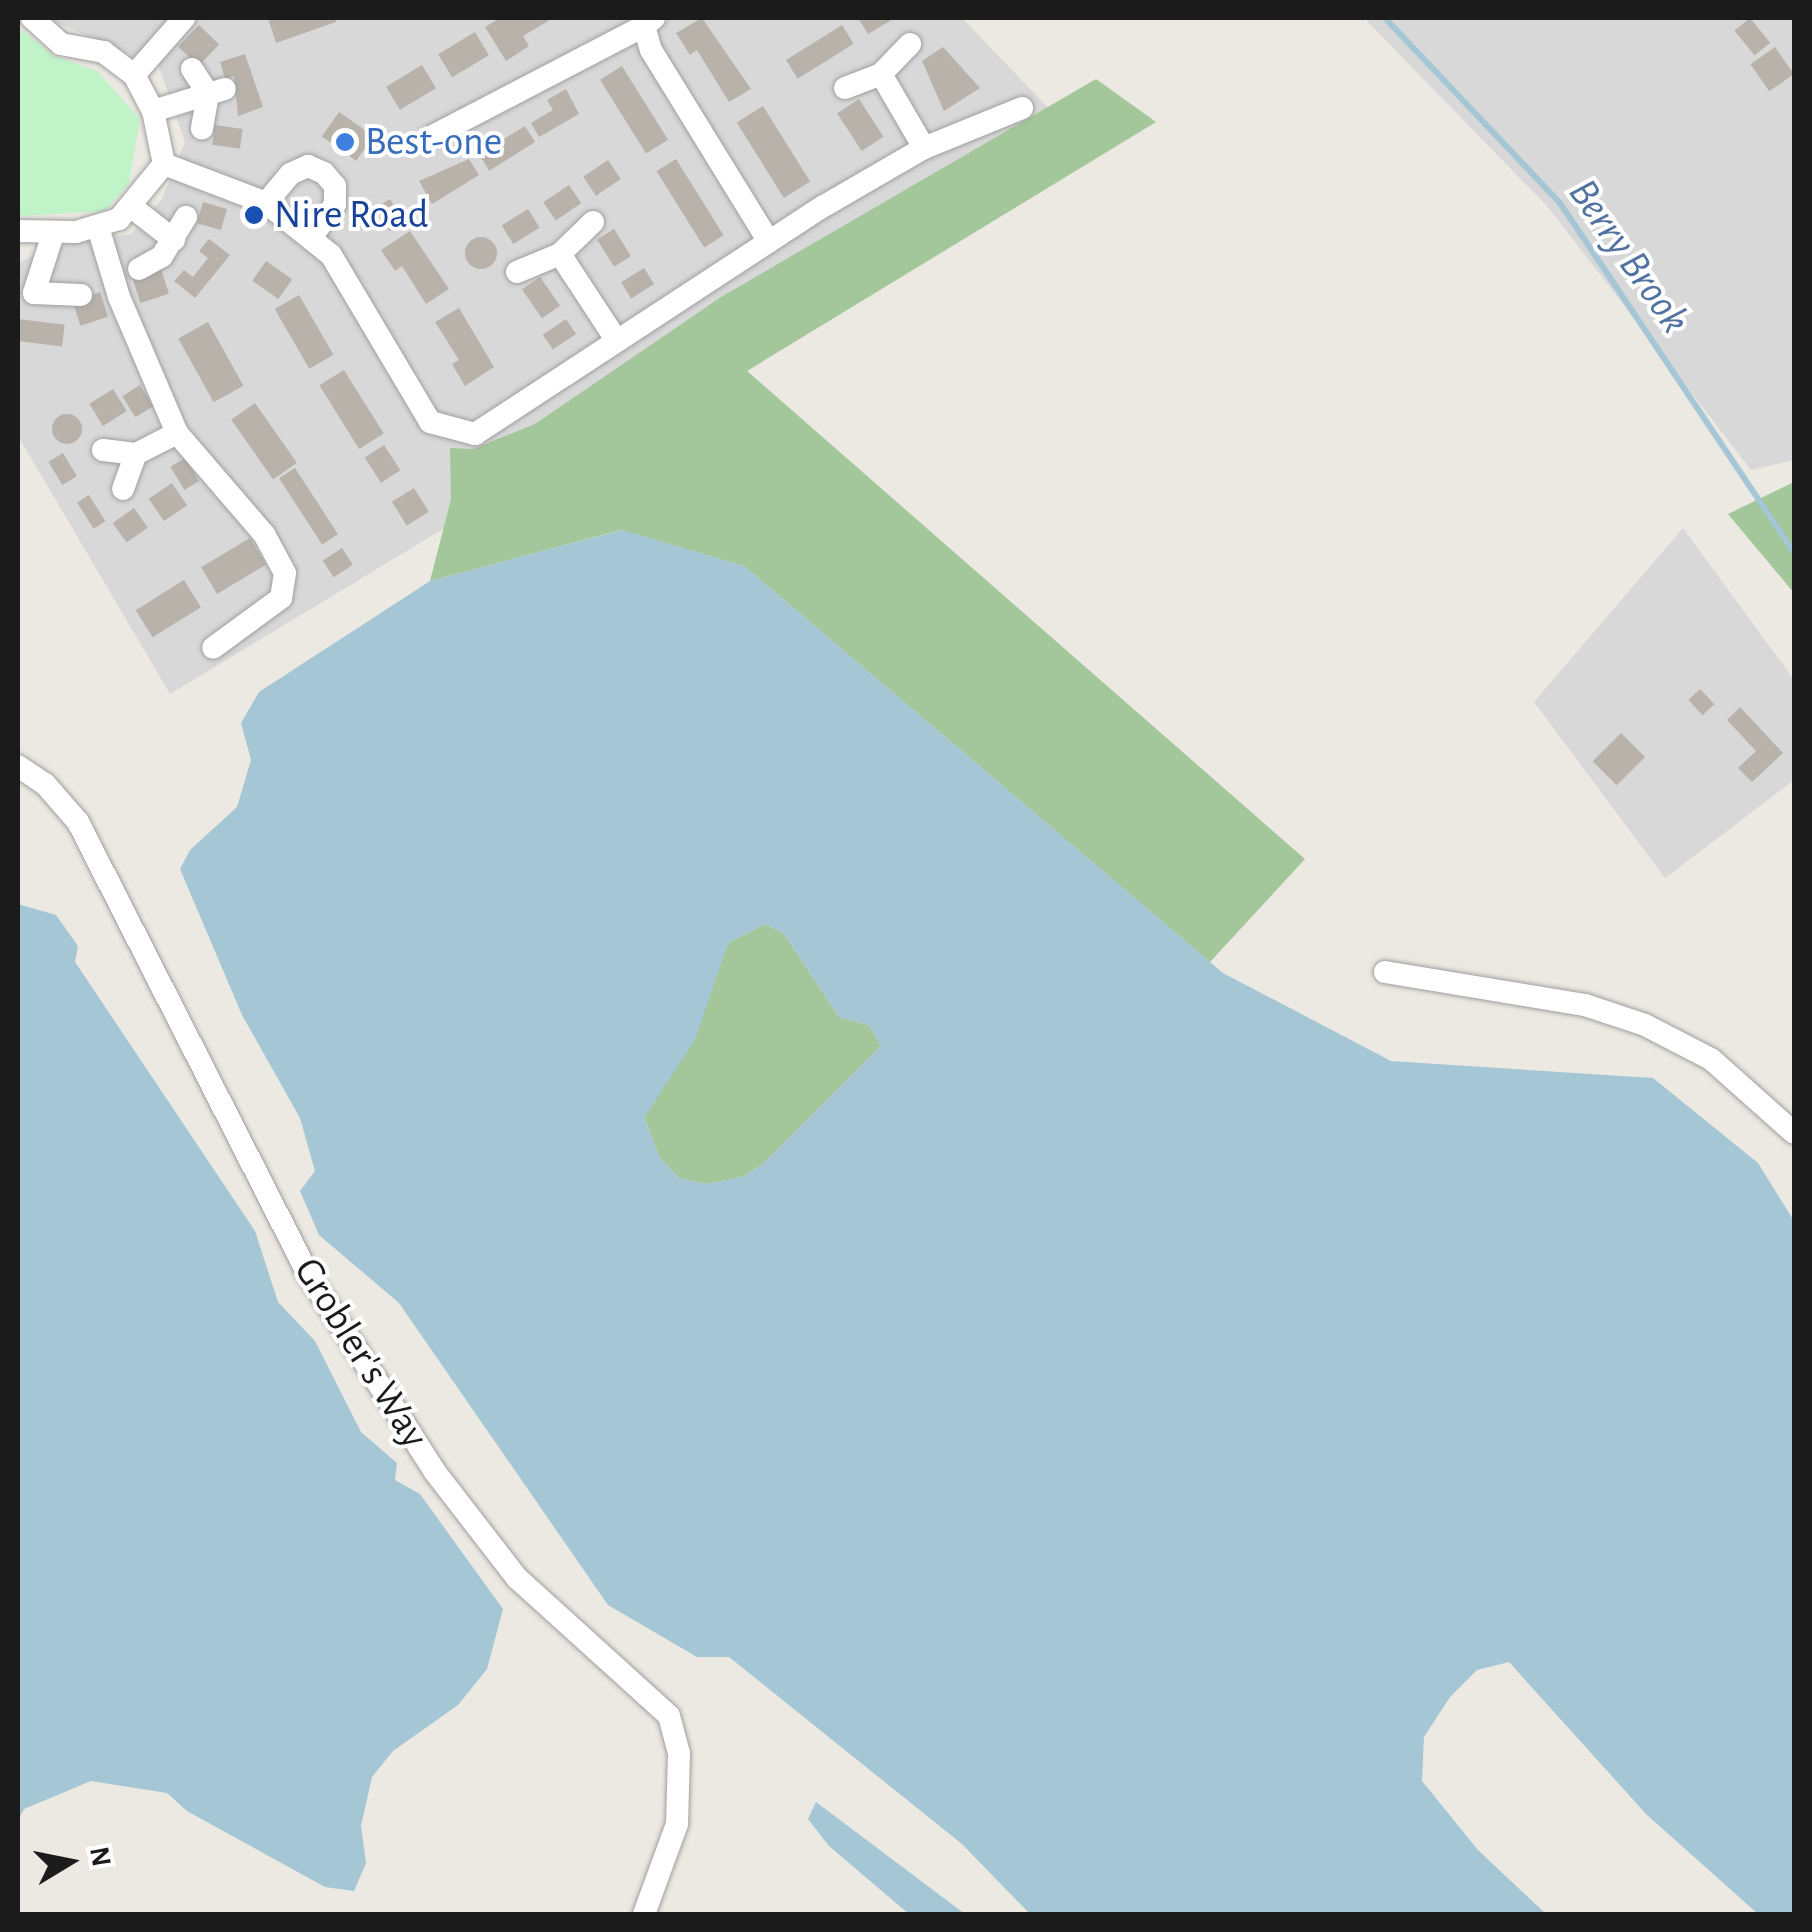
<!DOCTYPE html>
<style>
body{margin:0}
#map{position:relative;width:1812px;height:1932px;overflow:hidden;background:#ebe9e1;font-family:"Alegreya Sans",sans-serif}
div>[style]{position:absolute}
.residential>*{inset:0;background:#d9d8d8}
.forest>*{inset:0;background:#a3c79a}
.park>*{inset:0;background:#c1f3c9}
.water>*{inset:0;background:#a5c6d5}
.stream>*{height:6px;margin:-3px;padding:0 3px;transform-origin:3px;border-radius:3px;background:#a5c6d5}
.building>*{inset:0;background:#b8b2ab;transform-origin:0 0}
.round{border-radius:50%}
.roads{filter:drop-shadow(0 0 2px #9f9f9f) drop-shadow(0 0 2px #9f9f9f)}
.minor>*{height:22px;margin:-11px;padding:0 11px;transform-origin:11px;border-radius:11px;background:#fff}
.dots>*{width:28px;height:28px;translate:-50% -50%;box-sizing:border-box;border:5px solid #fff;border-radius:50%}
span{translate:-50% -50%;white-space:nowrap;text-align:center;line-height:1.15;-webkit-text-stroke:8px #fff;paint-order:stroke}
.shop-label{font-size:40px;color:#366cbe}
.left{translate:0 -50%;text-align:left}
.transit-label{font-size:40px;color:#164399}
.street-label{font-size:40px;color:#1b1b1b}
.water-label{font-size:42px;color:#5272a0;font-style:italic}
.frame{position:absolute;inset:0;border:20px solid #1b1b1b;pointer-events:none}
.north{position:absolute;left:20px;top:1812px;width:100px;height:100px;-webkit-text-stroke:8px #fff;paint-order:stroke;rotate:80deg;font-size:28px;font-weight:700;line-height:40px;text-align:center;color:#1b1b1b}
.north::after{content:'';display:block;margin:auto;width:35px;height:45px;background:#1b1b1b;clip-path:polygon(50% 0,100% 100%,50% 72%,0 100%)}
</style>
<div id="map">
<div class="residential">
<div style="clip-path:polygon(46px 18px,962px 18px,1082px 143px,170px 694px,18px 436px,18px 263px,57px 244px,131px 234px,162px 199px,185px 142px,159px 67px)"></div>
<div style="clip-path:polygon(1364px 18px,1794px 18px,1794px 460px,1751px 470px,1548px 207px)"></div>
<div style="clip-path:polygon(1683px 528px,1794px 680px,1794px 780px,1665px 878px,1534px 702px)"></div>
</div>
<div class="forest">
<div style="clip-path:polygon(1096px 79px,1156px 122px,747px 371px,1305px 859px,1210px 962px,744px 566px,621px 530px,430px 581px,451px 499px,450px 448px,473px 449px,535px 424px,721px 297px)"></div>
<div style="clip-path:polygon(1794px 482px,1794px 593px,1728px 514px)"></div>
<div style="clip-path:polygon(766px 924px,784px 934px,839px 1017px,869px 1025px,881px 1046px,762px 1165px,742px 1177px,706px 1184px,679px 1178px,660px 1158px,644px 1118px,712px 988px,728px 943px)"></div>
</div>
<div class="park">
<div style="clip-path:polygon(18px 27px,53px 55px,97px 71px,140px 119px,129px 183px,105px 211px,18px 216px)"></div>
</div>
<div class="water">
<div style="clip-path:polygon(evenodd,622px 530px,744px 566px,1223px 973px,1391px 1061px,1653px 1078px,1758px 1163px,1794px 1221px,1794px 1914px,1758px 1914px,1646px 1814px,1509px 1662px,1477px 1670px,1450px 1697px,1424px 1737px,1422px 1781px,1478px 1850px,1546px 1914px,1030px 1914px,962px 1844px,729px 1657px,697px 1657px,608px 1605px,399px 1303px,319px 1235px,300px 1191px,315px 1171px,300px 1118px,242px 1015px,180px 869px,190px 850px,237px 807px,251px 760px,241px 723px,259px 692px,430px 581px,622px 530px,766px 924px,784px 934px,839px 1017px,869px 1025px,881px 1046px,762px 1165px,742px 1177px,706px 1184px,679px 1178px,660px 1158px,644px 1118px,695px 1040px,728px 943px,766px 924px)"></div>
<div style="clip-path:polygon(18px 904px,56px 915px,78px 946px,75px 962px,255px 1231px,278px 1302px,315px 1341px,361px 1432px,397px 1463px,395px 1480px,420px 1494px,503px 1609px,487px 1669px,458px 1705px,393px 1751px,372px 1777px,361px 1826px,366px 1863px,354px 1891px,325px 1887px,187px 1811px,167px 1793px,91px 1781px,24px 1809px,18px 1820px)"></div>
<div style="clip-path:polygon(816px 1802px,965px 1914px,909px 1914px,829px 1846px,808px 1819px)"></div>
</div>
<div class="stream">
<div style="left:1385px;top:18px;width:255px;rotate:46.6deg"></div>
<div style="left:1560px;top:203px;width:420px;rotate:56.2deg"></div>
</div>
<div class="building">
<div style="clip-path:polygon(268px 18px,335px 18px,336px 22px,276px 43px)"></div>
<div style="clip-path:polygon(500px 18px,553px 18px,523px 36px,529px 46px,506px 61px,485px 27px)"></div>
<div style="clip-path:polygon(702px 18px,751px 89px,729px 102px,697px 50px,690px 55px,676px 33px)"></div>
<div style="clip-path:polygon(858px 18px,895px 18px,868px 34px)"></div>
<div style="left:1750px;top:18px;width:32px;height:20px;rotate:51deg"></div>
<div style="left:199px;top:25px;width:28px;height:30px;rotate:44deg"></div>
<div style="left:842px;top:25px;width:22px;height:66px;rotate:58deg"></div>
<div style="left:475px;top:32px;width:27px;height:43px;rotate:59deg"></div>
<div style="clip-path:polygon(943px 47px,980px 88px,944px 111px,922px 61px)"></div>
<div style="left:1775px;top:47px;width:33px;height:30px;rotate:55deg"></div>
<div style="clip-path:polygon(245px 54px,263px 107px,238px 116px,234px 76px,225px 79px,220px 62px)"></div>
<div style="left:422px;top:65px;width:27px;height:42px;rotate:59deg"></div>
<div style="left:622px;top:66px;width:87px;height:26px;rotate:58deg"></div>
<div style="clip-path:polygon(566px 89px,579px 114px,539px 137px,531px 123px,553px 110px,547px 100px)"></div>
<div style="left:859px;top:99px;width:45px;height:26px;rotate:57deg"></div>
<div style="left:763px;top:106px;width:89px;height:31px;rotate:58deg"></div>
<div style="left:339px;top:112px;width:42px;height:30px;rotate:35deg"></div>
<div style="left:215px;top:125px;width:28px;height:20px;rotate:8deg"></div>
<div style="left:525px;top:126px;width:19px;height:54px;rotate:58deg"></div>
<div style="clip-path:polygon(469px 159px,479px 175px,432px 204px,419px 181px)"></div>
<div style="left:676px;top:159px;width:90px;height:23px;rotate:58deg"></div>
<div style="left:608px;top:160px;width:23px;height:30px;rotate:56deg"></div>
<div style="left:569px;top:185px;width:22px;height:31px;rotate:56deg"></div>
<div style="left:390px;top:199px;width:27px;height:17px;rotate:59deg"></div>
<div style="left:203px;top:202px;width:25px;height:22px;rotate:16deg"></div>
<div style="left:528px;top:209px;width:22px;height:31px;rotate:58deg"></div>
<div style="left:614px;top:229px;width:32px;height:20px;rotate:58deg"></div>
<div style="clip-path:polygon(410px 231px,449px 289px,426px 304px,402px 266px,395px 271px,381px 250px)"></div>
<div class="round" style="left:465px;top:237px;width:32px;height:32px"></div>
<div style="clip-path:polygon(209px 239px,230px 255px,195px 298px,174px 281px,184px 270px,193px 277px,208px 258px,199px 251px)"></div>
<div style="left:266px;top:261px;width:32px;height:24px;rotate:35deg"></div>
<div style="left:644px;top:268px;width:19px;height:27px;rotate:58deg"></div>
<div style="left:161px;top:269px;width:26px;height:30px;rotate:72deg"></div>
<div style="left:540px;top:277px;width:35px;height:22px;rotate:55deg"></div>
<div style="left:100px;top:292px;width:26px;height:29px;rotate:72deg"></div>
<div style="left:299px;top:295px;width:69px;height:28px;rotate:60deg"></div>
<div style="clip-path:polygon(459px 308px,494px 367px,465px 386px,452px 364px,459px 360px,435px 322px)"></div>
<div style="left:18px;top:319px;width:47px;height:22px;rotate:7deg"></div>
<div style="left:566px;top:319px;width:18px;height:28px;rotate:56deg"></div>
<div style="left:208px;top:322px;width:73px;height:34px;rotate:61deg"></div>
<div style="left:344px;top:370px;width:75px;height:29px;rotate:58deg"></div>
<div style="left:140px;top:385px;width:25px;height:21px;rotate:58deg"></div>
<div style="left:113px;top:389px;width:26px;height:28px;rotate:58deg"></div>
<div style="left:255px;top:403px;width:73px;height:29px;rotate:55deg"></div>
<div class="round" style="left:52px;top:414px;width:30px;height:30px"></div>
<div style="left:384px;top:445px;width:30px;height:23px;rotate:57deg"></div>
<div style="left:63px;top:453px;width:27px;height:17px;rotate:59deg"></div>
<div style="left:185px;top:458px;width:27px;height:17px;rotate:59deg"></div>
<div style="left:295px;top:468px;width:79px;height:19px;rotate:57deg"></div>
<div style="left:172px;top:483px;width:27px;height:28px;rotate:56deg"></div>
<div style="left:414px;top:488px;width:28px;height:26px;rotate:58deg"></div>
<div style="left:89px;top:495px;width:31px;height:14px;rotate:58deg"></div>
<div style="left:134px;top:508px;width:24px;height:26px;rotate:55deg"></div>
<div style="left:250px;top:538px;width:31px;height:57px;rotate:59deg"></div>
<div style="left:342px;top:548px;width:20px;height:23px;rotate:57deg"></div>
<div style="left:184px;top:580px;width:32px;height:57px;rotate:58deg"></div>
<div style="left:1700px;top:689px;width:21px;height:16px;rotate:47deg"></div>
<div style="clip-path:polygon(1740px 707px,1783px 753px,1752px 782px,1738px 768px,1756px 751px,1727px 720px)"></div>
<div style="left:1621px;top:733px;width:34px;height:40px;rotate:45deg"></div>
</div>
<div class="roads">
<div class="minor">
<div style="left:654px;top:18px;width:13px;rotate:141deg"></div>
<div style="left:644px;top:26px;width:25px;rotate:74deg"></div>
<div style="left:651px;top:50px;width:225px;rotate:58.4deg"></div>
<div style="left:910px;top:44px;width:42px;rotate:134deg"></div>
<div style="left:881px;top:74px;width:86px;rotate:59.8deg"></div>
<div style="left:192px;top:69px;width:30px;rotate:57deg"></div>
<div style="left:208px;top:94px;width:35px;rotate:100deg"></div>
<div style="left:134px;top:75px;width:76px;rotate:-48.7deg"></div>
<div style="left:845px;top:88px;width:39px;rotate:-21deg"></div>
<div style="left:153px;top:111px;width:75px;rotate:-17deg"></div>
<div style="left:431px;top:137px;width:240px;rotate:-27.5deg"></div>
<div style="left:164px;top:164px;width:109px;rotate:20.9deg"></div>
<div style="left:266px;top:203px;width:83px;rotate:38.7deg"></div>
<div style="left:331px;top:255px;width:194px;rotate:59.3deg"></div>
<div style="left:430px;top:422px;width:47px;rotate:14.9deg"></div>
<div style="left:475px;top:434px;width:417px;rotate:-33.2deg"></div>
<div style="left:824px;top:206px;width:116px;rotate:-30.1deg"></div>
<div style="left:924px;top:148px;width:106px;rotate:-22.2deg"></div>
<div style="left:266px;top:203px;width:38px;rotate:-50deg"></div>
<div style="left:290px;top:174px;width:20px;rotate:-24deg"></div>
<div style="left:308px;top:166px;width:17px;rotate:24deg"></div>
<div style="left:324px;top:173px;width:17px;rotate:50deg"></div>
<div style="left:335px;top:186px;width:18px;rotate:90deg"></div>
<div style="left:335px;top:204px;width:42px;rotate:125.2deg"></div>
<div style="left:133px;top:208px;width:52px;rotate:38deg"></div>
<div style="left:593px;top:222px;width:46px;rotate:135.9deg"></div>
<div style="left:560px;top:254px;width:104px;rotate:56.8deg"></div>
<div style="left:98px;top:227px;width:73px;rotate:73.3deg"></div>
<div style="left:119px;top:297px;width:148px;rotate:66.9deg"></div>
<div style="left:177px;top:433px;width:133px;rotate:49.3deg"></div>
<div style="left:264px;top:534px;width:44px;rotate:61.7deg"></div>
<div style="left:285px;top:573px;width:25px;rotate:99deg"></div>
<div style="left:281px;top:598px;width:84px;rotate:143.7deg"></div>
<div style="left:18px;top:231px;width:58px;rotate:1deg"></div>
<div style="left:76px;top:232px;width:45px;rotate:-16.8deg"></div>
<div style="left:119px;top:219px;width:71px;rotate:-50.7deg"></div>
<div style="left:164px;top:164px;width:54px;rotate:-101.7deg"></div>
<div style="left:153px;top:111px;width:41px;rotate:-117.8deg"></div>
<div style="left:134px;top:75px;width:38px;rotate:-143deg"></div>
<div style="left:104px;top:52px;width:44px;rotate:-169.5deg"></div>
<div style="left:61px;top:44px;width:39px;rotate:-138deg"></div>
<div style="left:53px;top:234px;width:62px;rotate:107.9deg"></div>
<div style="left:34px;top:293px;width:47px;rotate:2.4deg"></div>
<div style="left:139px;top:269px;width:26px;rotate:-29deg"></div>
<div style="left:162px;top:256px;width:46px;rotate:-58.4deg"></div>
<div style="left:517px;top:272px;width:47px;rotate:-22.7deg"></div>
<div style="left:103px;top:450px;width:33px;rotate:7deg"></div>
<div style="left:136px;top:454px;width:46px;rotate:-27.1deg"></div>
<div style="left:123px;top:489px;width:37px;rotate:-70deg"></div>
<div style="left:18px;top:766px;width:32px;rotate:34deg"></div>
<div style="left:45px;top:784px;width:50px;rotate:49deg"></div>
<div style="left:78px;top:822px;width:507px;rotate:63.03deg"></div>
<div style="left:308px;top:1274px;width:235px;rotate:57.3deg"></div>
<div style="left:435px;top:1472px;width:134px;rotate:52.3deg"></div>
<div style="left:517px;top:1578px;width:205px;rotate:42.2deg"></div>
<div style="left:669px;top:1716px;width:39px;rotate:75deg"></div>
<div style="left:679px;top:1754px;width:70px;rotate:91.6deg"></div>
<div style="left:677px;top:1824px;width:96px;rotate:110.1deg"></div>
<div style="left:1385px;top:972px;width:203px;rotate:9.4deg"></div>
<div style="left:1585px;top:1005px;width:63px;rotate:18.4deg"></div>
<div style="left:1645px;top:1025px;width:74px;rotate:27.3deg"></div>
<div style="left:1711px;top:1059px;width:111px;rotate:41.7deg"></div>
</div>
</div>
<div class="dots">
<div style="left:345px;top:142px;background:#3f7fe0"></div>
<div style="left:254px;top:215px;background:#1a4fb4"></div>
</div>
<div class="shop-label">
<span class="left" style="left:365px;top:142px">Best-one</span>
</div>
<div class="transit-label">
<span class="left" style="left:274px;top:215px">Nire Road</span>
</div>
<div class="street-label">
<span style="left:361px;top:1353px;rotate:58deg">Grobler's Way</span>
</div>
<div class="water-label">
<span style="left:1629px;top:256px;rotate:55deg">Berry Brook</span>
</div>
<div class="frame"></div>
<div class="north">N</div>
</div>
